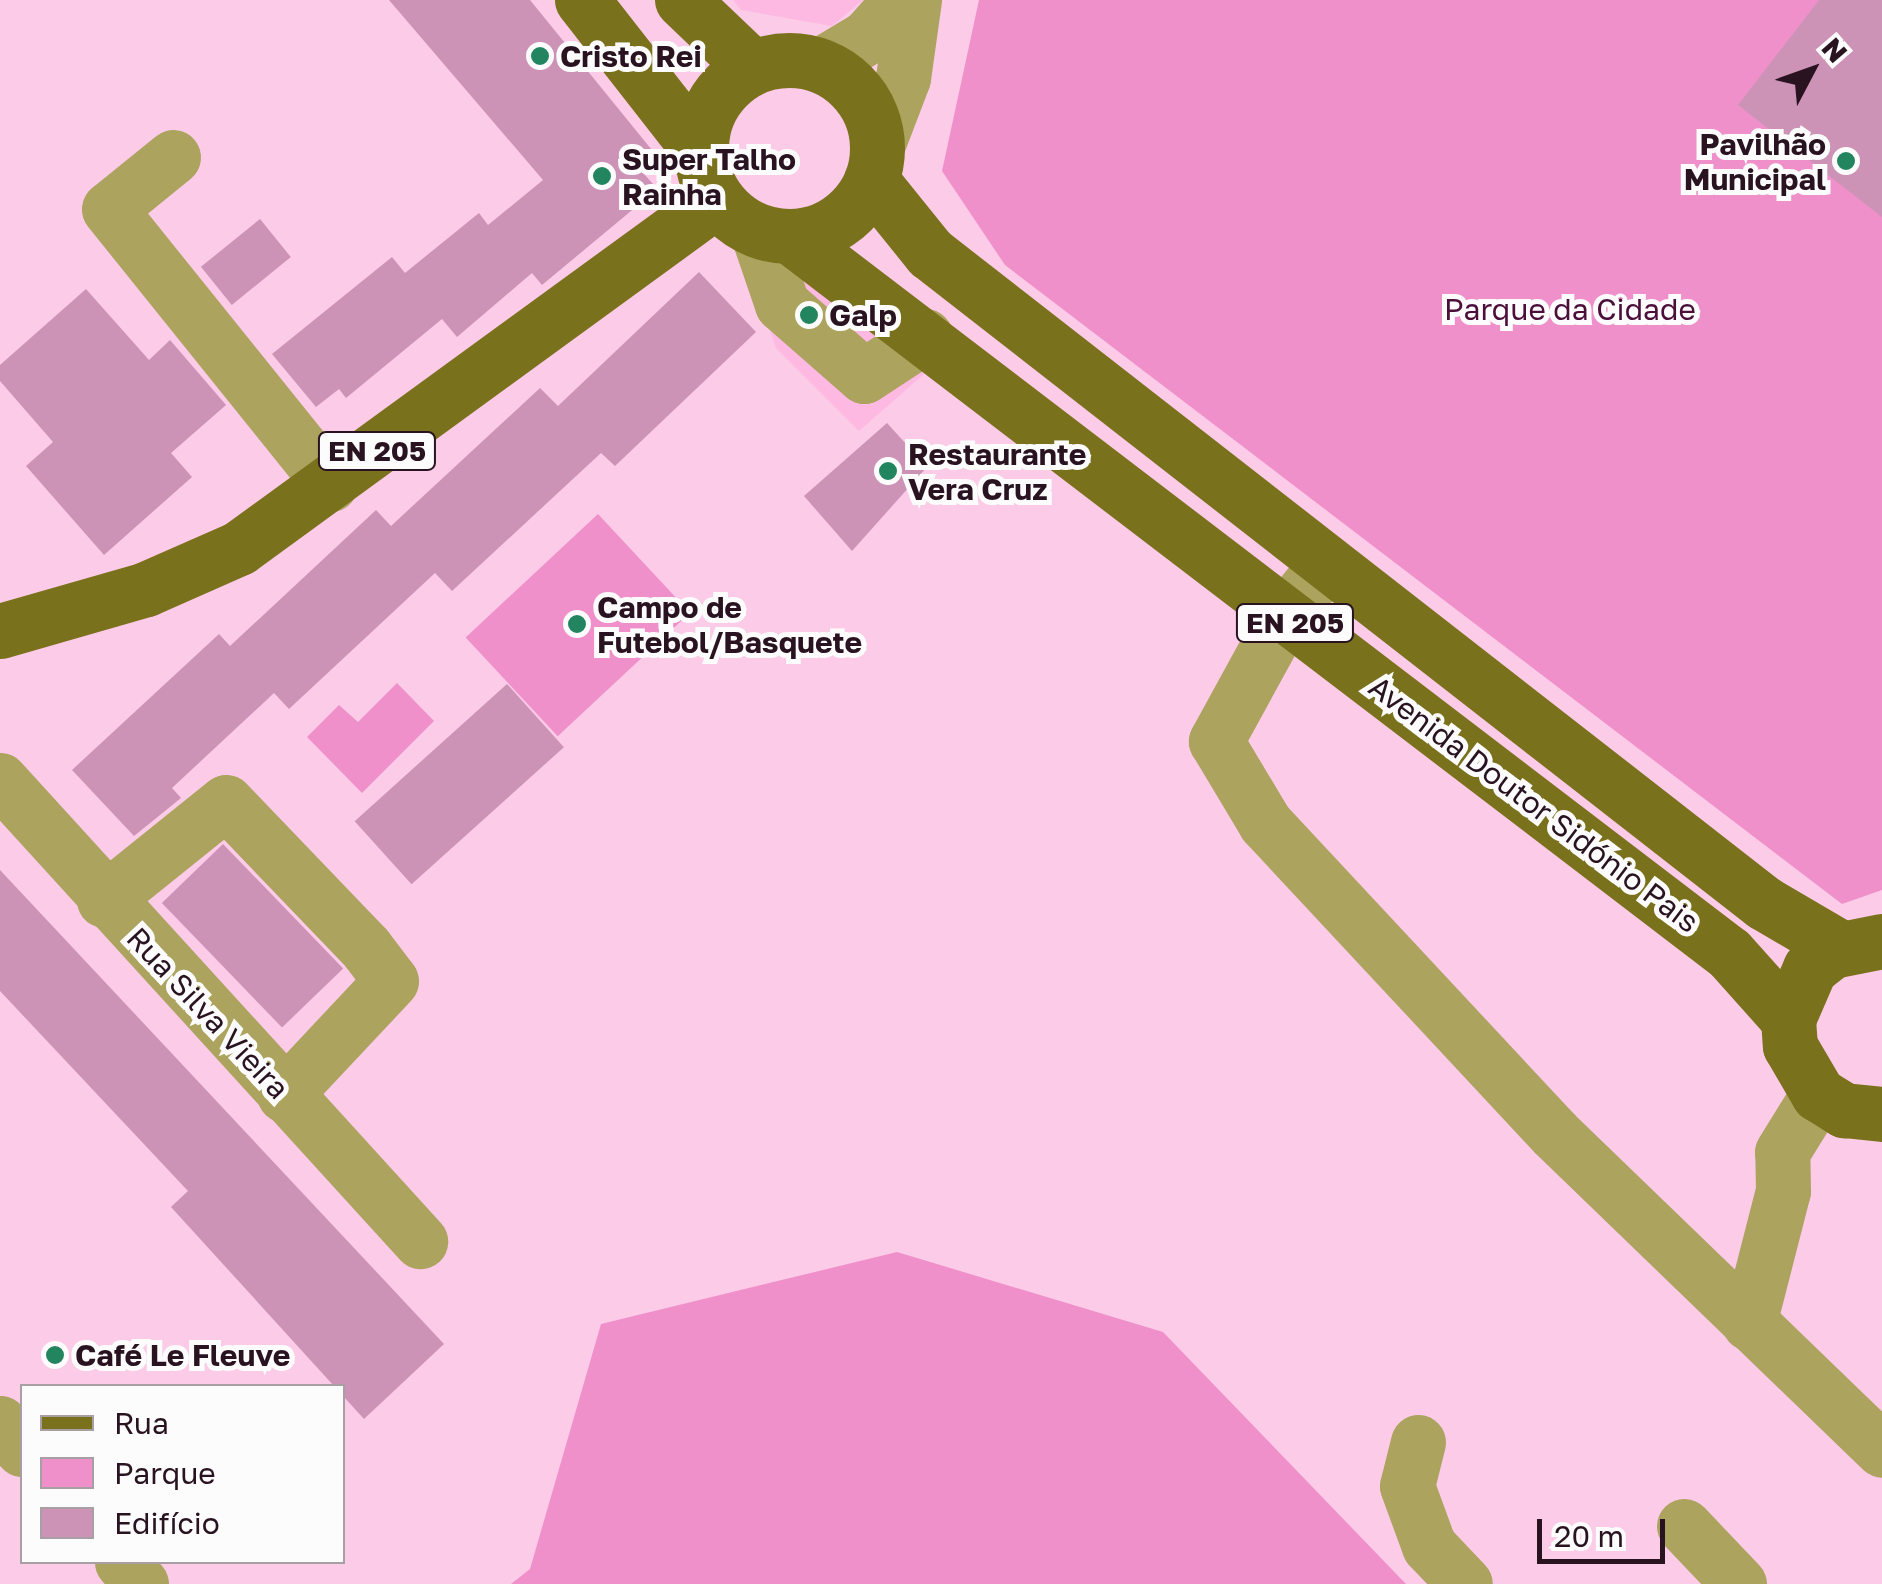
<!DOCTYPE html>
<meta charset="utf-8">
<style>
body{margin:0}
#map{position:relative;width:1882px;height:1584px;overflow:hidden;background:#fbcbe7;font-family:"Golos Text",sans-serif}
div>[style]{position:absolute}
.built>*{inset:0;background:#fdb9e2}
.green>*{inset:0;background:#ef90cb;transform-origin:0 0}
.building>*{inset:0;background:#cd93b6;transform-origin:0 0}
.minor>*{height:55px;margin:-27.5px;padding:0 27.5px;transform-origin:27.5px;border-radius:27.5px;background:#aba35e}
.major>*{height:55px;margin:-27.5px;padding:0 27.5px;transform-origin:27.5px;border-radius:27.5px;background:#7a711c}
.major>.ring{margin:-27.5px;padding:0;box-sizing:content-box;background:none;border:55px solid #7a711c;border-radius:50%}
.dots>*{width:28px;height:28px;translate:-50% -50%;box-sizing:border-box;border:5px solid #fcfcfc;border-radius:50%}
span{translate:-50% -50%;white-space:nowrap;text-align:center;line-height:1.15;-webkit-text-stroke:10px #fcfcfc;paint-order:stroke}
.shield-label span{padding:2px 8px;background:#fcfcfc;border:2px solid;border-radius:8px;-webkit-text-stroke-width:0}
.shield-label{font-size:28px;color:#291321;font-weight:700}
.poi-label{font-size:30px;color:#291321;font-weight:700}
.left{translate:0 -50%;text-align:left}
.right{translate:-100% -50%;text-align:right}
.park-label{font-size:30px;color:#4b0f39}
.street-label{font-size:30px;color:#291321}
.legend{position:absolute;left:20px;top:1384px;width:325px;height:180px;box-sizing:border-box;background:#fcfcfc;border:2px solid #a89fa4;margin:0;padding:12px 18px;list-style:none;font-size:30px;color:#291321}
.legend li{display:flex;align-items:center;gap:20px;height:50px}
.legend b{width:50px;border:2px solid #a89fa4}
.north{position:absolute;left:1762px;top:20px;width:100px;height:100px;-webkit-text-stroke:8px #fcfcfc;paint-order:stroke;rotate:49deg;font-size:28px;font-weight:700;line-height:40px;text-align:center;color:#291321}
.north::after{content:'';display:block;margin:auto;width:35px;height:45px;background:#291321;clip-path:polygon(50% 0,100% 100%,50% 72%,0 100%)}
.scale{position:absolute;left:1537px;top:1519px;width:128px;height:45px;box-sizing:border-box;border:5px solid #291321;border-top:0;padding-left:12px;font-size:30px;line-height:35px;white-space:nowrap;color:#291321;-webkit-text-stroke:8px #fcfcfc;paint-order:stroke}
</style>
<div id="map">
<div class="built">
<div style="clip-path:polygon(733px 0,863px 0,832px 26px,741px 10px)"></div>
<div style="clip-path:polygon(747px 264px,812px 281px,924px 374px,859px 431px,776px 348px)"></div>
</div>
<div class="green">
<div style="clip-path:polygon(979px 0,1882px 0,1882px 890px,1842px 904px,1005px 265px,942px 171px)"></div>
<div style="left:598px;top:514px;width:135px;height:181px;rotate:47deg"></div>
<div style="clip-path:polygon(397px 683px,434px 721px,362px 793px,307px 737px,339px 705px,358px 722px)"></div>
<div style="clip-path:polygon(897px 1252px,1163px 1332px,1406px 1584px,511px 1584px,530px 1569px,601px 1324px)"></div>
</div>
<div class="building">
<div style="clip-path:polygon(389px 0,530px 0,660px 160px,644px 174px,653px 184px,643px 201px,542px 285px,532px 273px,457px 337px,442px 319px,346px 398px,339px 389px,316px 407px,272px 354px,392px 257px,405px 273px,479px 213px,488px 225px,543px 180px)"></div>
<div style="clip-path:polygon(1819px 0,1882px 0,1882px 217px,1738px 105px)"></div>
<div style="left:260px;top:219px;width:49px;height:76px;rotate:51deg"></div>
<div style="clip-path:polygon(699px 272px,756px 332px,615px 466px,601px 453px,452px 591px,435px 573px,289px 709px,274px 693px,172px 788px,181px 798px,134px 836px,72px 770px,219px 634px,230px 646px,376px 510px,391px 526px,540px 388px,558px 406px)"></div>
<div style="clip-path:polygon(86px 289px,149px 360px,170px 340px,226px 405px,171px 453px,192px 477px,104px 555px,26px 466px,53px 442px,0 381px,0 365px)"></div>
<div style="clip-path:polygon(887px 423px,927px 467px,852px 551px,804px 496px)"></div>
<div style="left:507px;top:684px;width:85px;height:205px;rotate:48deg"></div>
<div style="left:223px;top:844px;width:173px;height:85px;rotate:46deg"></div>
<div style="clip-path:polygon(0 870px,444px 1344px,364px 1419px,171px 1207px,188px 1191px,0 991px)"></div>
</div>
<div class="minor">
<div style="left:820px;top:65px;width:55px;rotate:-30.8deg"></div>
<div style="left:867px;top:37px;width:50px;rotate:-48.3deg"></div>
<div style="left:877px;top:146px;width:73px;rotate:-69.1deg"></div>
<div style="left:903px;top:78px;width:79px;rotate:-82deg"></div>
<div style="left:173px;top:157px;width:82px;rotate:140.9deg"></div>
<div style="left:109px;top:209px;width:353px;rotate:51.2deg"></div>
<div style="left:757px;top:231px;width:77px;rotate:71.1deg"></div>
<div style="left:782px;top:304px;width:109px;rotate:41.3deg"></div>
<div style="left:864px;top:376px;width:73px;rotate:-33.3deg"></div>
<div style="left:1327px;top:563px;width:67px;rotate:128.9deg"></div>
<div style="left:1285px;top:615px;width:144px;rotate:118.7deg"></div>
<div style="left:1216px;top:741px;width:96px;rotate:59.1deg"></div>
<div style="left:1265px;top:823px;width:424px;rotate:47deg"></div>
<div style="left:1554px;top:1133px;width:456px;rotate:44deg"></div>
<div style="left:0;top:780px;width:624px;rotate:47.66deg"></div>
<div style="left:104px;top:900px;width:156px;rotate:-38.8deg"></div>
<div style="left:226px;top:802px;width:202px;rotate:46.2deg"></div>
<div style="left:366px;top:948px;width:41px;rotate:52.9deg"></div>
<div style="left:391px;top:981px;width:156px;rotate:133.2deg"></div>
<div style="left:1749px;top:1323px;width:136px;rotate:-75.6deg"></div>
<div style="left:1783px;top:1191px;width:39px;rotate:-91deg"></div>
<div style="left:1782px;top:1152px;width:68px;rotate:-58.2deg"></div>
<div style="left:0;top:1423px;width:34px;rotate:50deg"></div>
<div style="left:1418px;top:1442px;width:45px;rotate:104deg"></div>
<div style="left:1407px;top:1486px;width:64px;rotate:69.9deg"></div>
<div style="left:1429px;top:1546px;width:52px;rotate:46.5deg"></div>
<div style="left:1684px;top:1526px;width:80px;rotate:46.5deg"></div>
<div style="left:122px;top:1562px;width:29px;rotate:49deg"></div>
</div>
<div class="major">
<div style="left:582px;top:0;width:192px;rotate:52deg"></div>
<div style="left:682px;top:0;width:97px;rotate:43.7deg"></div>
<div class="ring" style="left:701px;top:60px;width:121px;height:121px"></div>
<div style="left:871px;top:180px;width:94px;rotate:51.1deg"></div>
<div style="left:930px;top:253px;width:1057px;rotate:37.93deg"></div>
<div style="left:1764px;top:903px;width:89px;rotate:30.3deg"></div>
<div style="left:791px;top:237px;width:1180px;rotate:37.36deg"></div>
<div style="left:1729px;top:953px;width:89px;rotate:48.2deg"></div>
<div style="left:0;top:631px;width:152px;rotate:-16deg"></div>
<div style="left:146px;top:589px;width:102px;rotate:-23.8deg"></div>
<div style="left:239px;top:548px;width:591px;rotate:-36.06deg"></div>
<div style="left:1882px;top:941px;width:51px;rotate:168.7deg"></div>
<div style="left:1832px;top:951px;width:28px;rotate:142deg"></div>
<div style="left:1810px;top:968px;width:56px;rotate:113.3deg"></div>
<div style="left:1788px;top:1019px;width:27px;rotate:86deg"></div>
<div style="left:1790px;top:1046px;width:56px;rotate:59.7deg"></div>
<div style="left:1818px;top:1094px;width:31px;rotate:32deg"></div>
<div style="left:1844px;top:1110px;width:38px;rotate:6deg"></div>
</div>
<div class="dots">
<div style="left:540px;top:56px;background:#23855f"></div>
<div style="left:1846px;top:161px;background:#23855f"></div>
<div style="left:602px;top:176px;background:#23855f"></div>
<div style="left:809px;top:315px;background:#23855f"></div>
<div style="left:888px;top:471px;background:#23855f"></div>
<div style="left:577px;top:624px;background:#23855f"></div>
<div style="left:55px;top:1355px;background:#23855f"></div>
</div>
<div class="shield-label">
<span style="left:377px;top:451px">EN 205</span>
<span style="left:1295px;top:623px">EN 205</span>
</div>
<div class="poi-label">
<span class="left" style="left:560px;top:56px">Cristo Rei</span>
<span class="right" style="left:1826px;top:161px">Pavilhão<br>Municipal</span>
<span class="left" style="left:622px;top:176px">Super Talho<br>Rainha</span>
<span class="left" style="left:829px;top:315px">Galp</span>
<span class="left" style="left:908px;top:471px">Restaurante<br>Vera Cruz</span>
<span class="left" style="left:597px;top:624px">Campo de<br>Futebol/Basquete</span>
<span class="left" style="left:75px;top:1355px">Café Le Fleuve</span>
</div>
<div class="park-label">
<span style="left:1570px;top:309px">Parque da Cidade</span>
</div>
<div class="street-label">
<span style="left:1534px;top:804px;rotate:37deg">Avenida Doutor Sidónio Pais</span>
<span style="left:208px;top:1013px;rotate:47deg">Rua Silva Vieira</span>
</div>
<ul class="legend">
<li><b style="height:12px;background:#7a711c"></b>Rua</li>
<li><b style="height:28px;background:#ef90cb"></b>Parque</li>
<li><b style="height:28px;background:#cd93b6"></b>Edifício</li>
</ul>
<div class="north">N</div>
<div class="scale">20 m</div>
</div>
